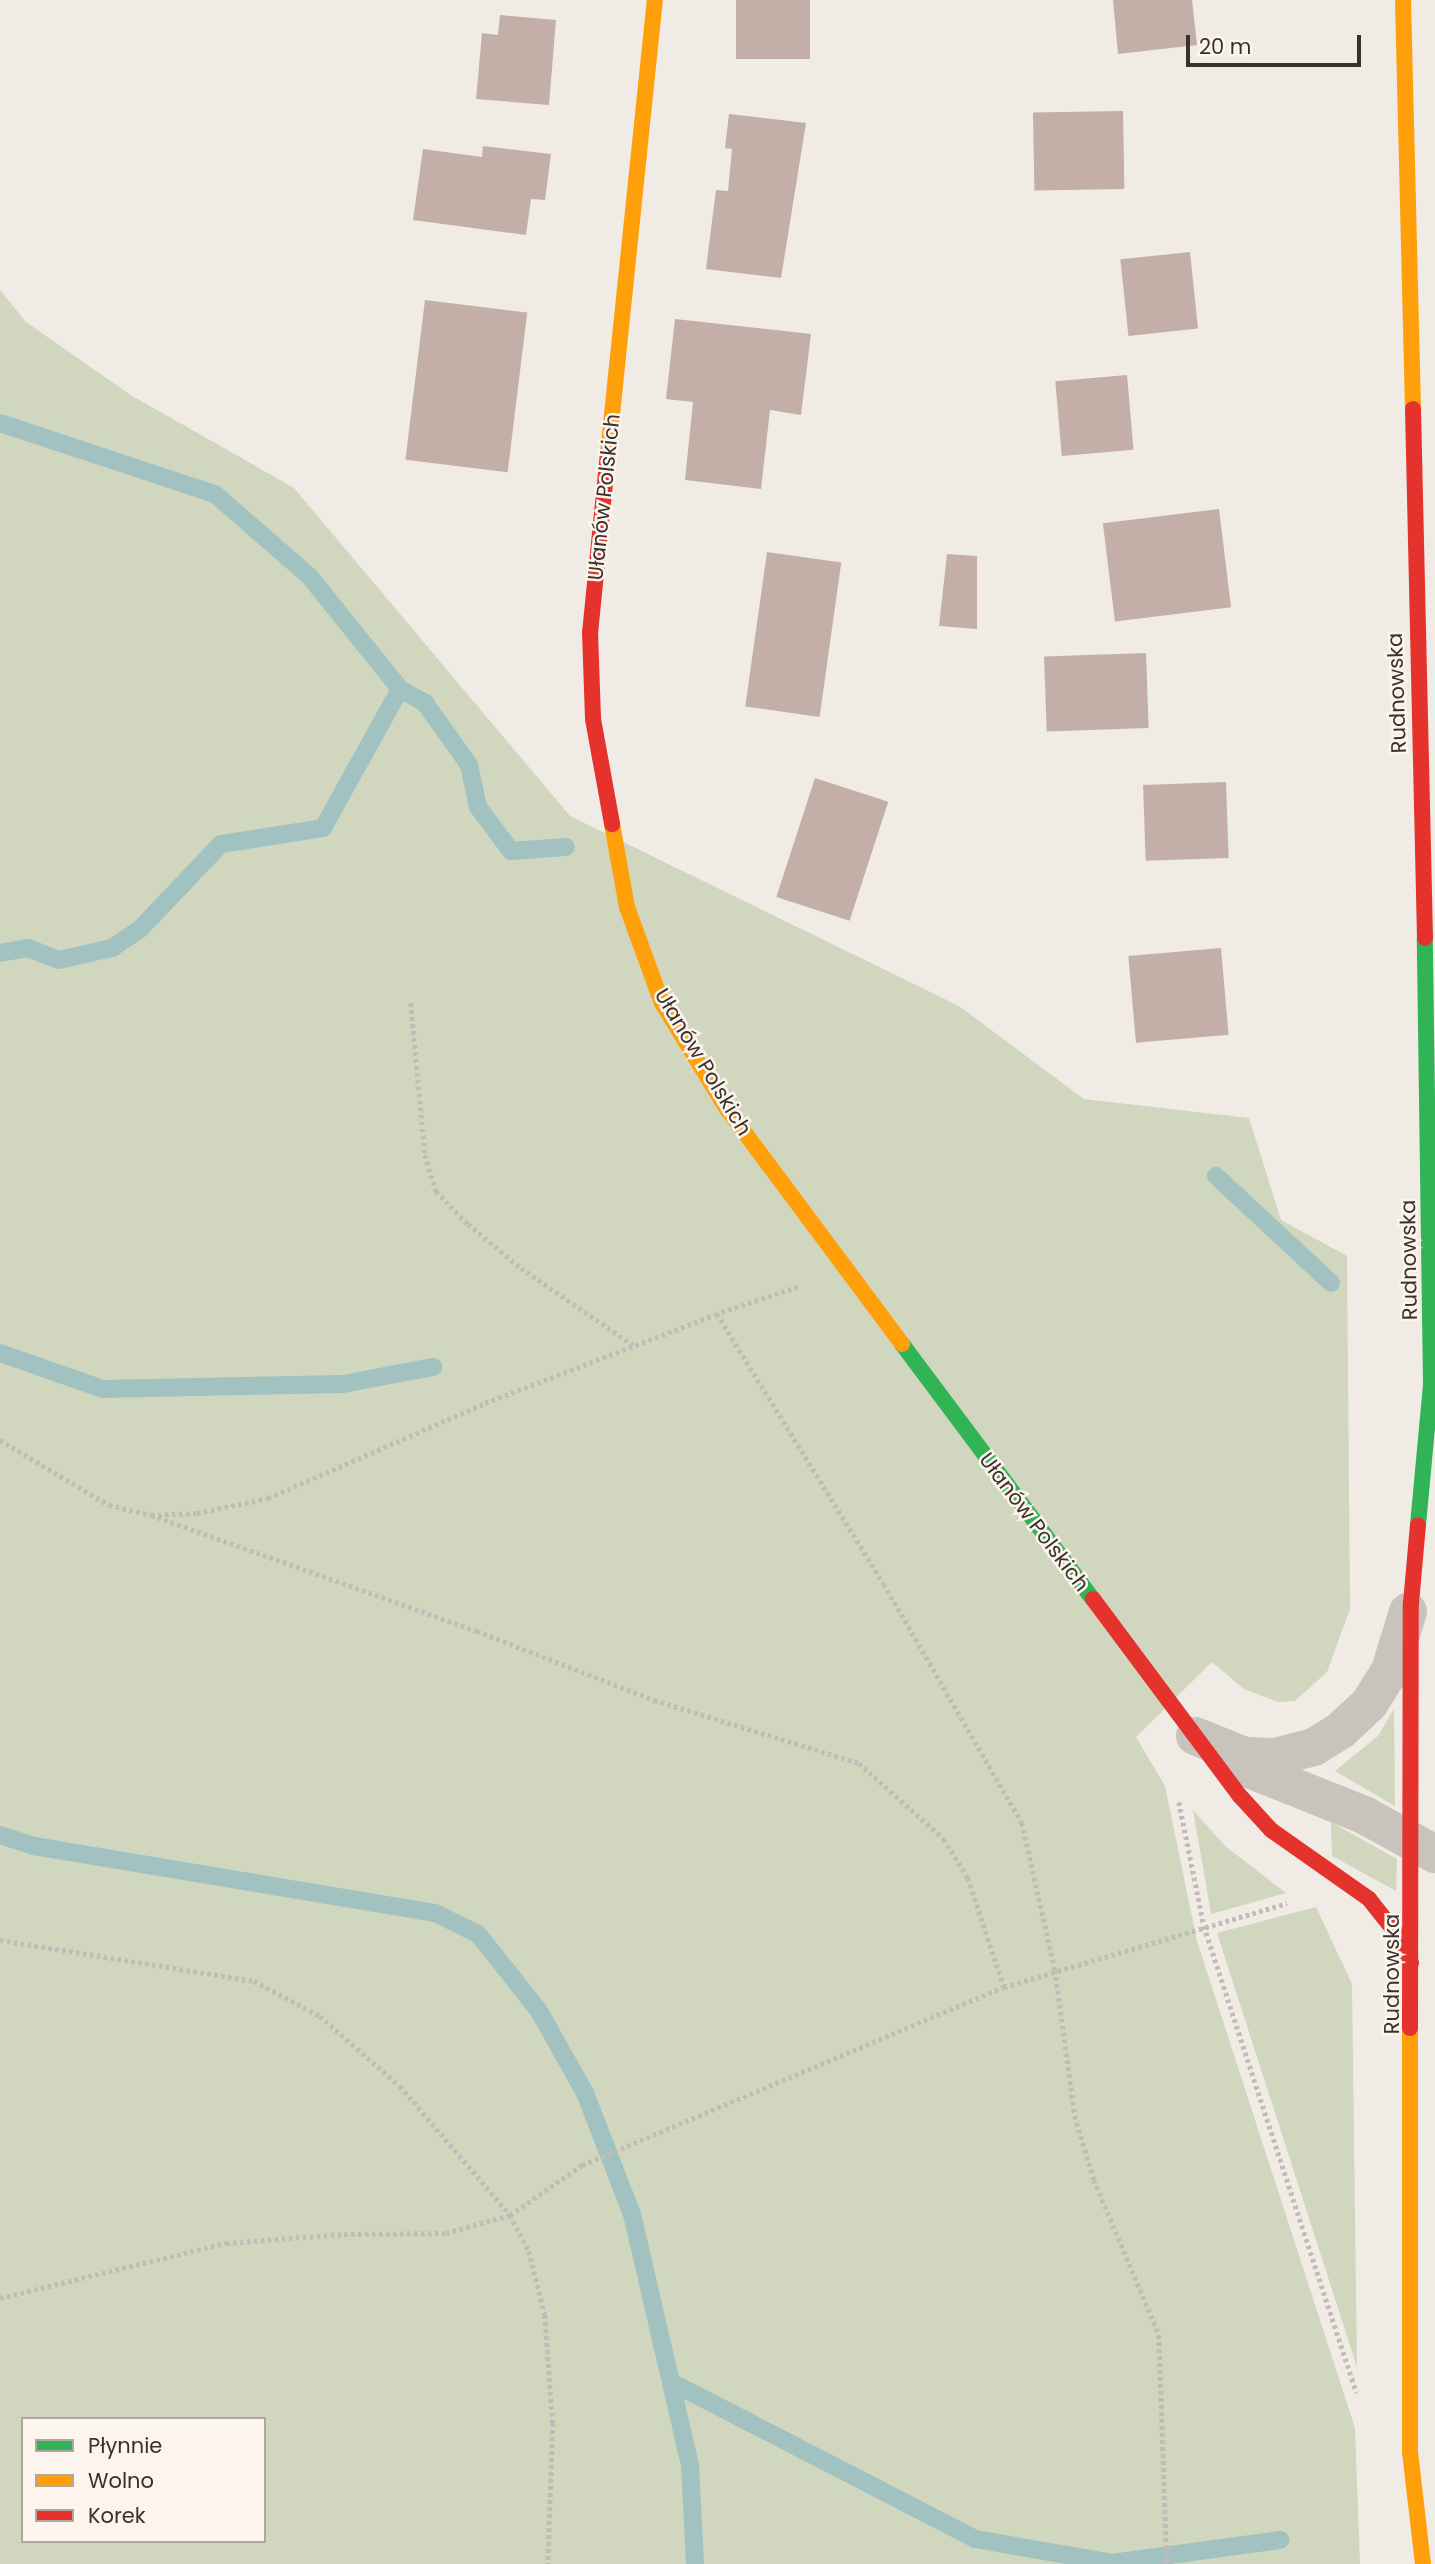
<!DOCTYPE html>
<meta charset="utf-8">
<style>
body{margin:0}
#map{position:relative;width:1435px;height:2564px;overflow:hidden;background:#f0ebe5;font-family:Poppins,sans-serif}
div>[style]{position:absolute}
.green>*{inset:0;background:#d1d6bf}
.stream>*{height:18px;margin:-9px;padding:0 9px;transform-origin:9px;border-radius:9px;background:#a1c2c1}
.building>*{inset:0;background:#c3afa7;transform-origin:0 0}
.path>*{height:4.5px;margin-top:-2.25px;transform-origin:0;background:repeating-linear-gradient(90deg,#c2bbb6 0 3.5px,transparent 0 7px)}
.street>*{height:38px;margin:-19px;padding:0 19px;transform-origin:19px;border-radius:19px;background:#c9c3be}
.fast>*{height:16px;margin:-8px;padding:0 8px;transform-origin:8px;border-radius:8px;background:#30b455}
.slow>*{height:16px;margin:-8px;padding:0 8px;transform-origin:8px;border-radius:8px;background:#ff9f0a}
.jam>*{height:16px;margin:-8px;padding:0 8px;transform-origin:8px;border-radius:8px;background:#e5322d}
span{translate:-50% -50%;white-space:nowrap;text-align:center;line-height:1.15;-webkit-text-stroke:5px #fbf5ee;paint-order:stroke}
.street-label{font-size:21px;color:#3b302b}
.legend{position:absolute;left:21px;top:2417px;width:245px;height:126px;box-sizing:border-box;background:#fbf5ee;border:2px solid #aea6a0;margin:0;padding:9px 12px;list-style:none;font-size:21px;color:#3b302b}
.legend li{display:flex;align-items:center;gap:14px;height:35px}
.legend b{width:35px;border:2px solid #aea6a0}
.scale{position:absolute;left:1186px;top:35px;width:175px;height:32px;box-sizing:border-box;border:4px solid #3b302b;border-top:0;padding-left:9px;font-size:21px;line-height:24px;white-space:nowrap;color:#3b302b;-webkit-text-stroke:5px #fbf5ee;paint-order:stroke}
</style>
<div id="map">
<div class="green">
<div style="clip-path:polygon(evenodd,0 290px,26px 322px,129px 394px,294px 488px,570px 816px,959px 1006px,1084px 1099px,1249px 1118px,1281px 1220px,1347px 1256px,1350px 1609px,1327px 1672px,1295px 1701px,1278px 1702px,1244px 1689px,1212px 1662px,1136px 1737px,1165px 1786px,1197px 1941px,1355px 2428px,1360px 2564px,0 2564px,0 290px,23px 2419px,264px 2419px,264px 2541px,23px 2541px,23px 2419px)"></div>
<div style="clip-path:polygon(1394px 1709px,1395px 1806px,1335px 1771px,1378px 1736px)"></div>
<div style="clip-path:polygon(1193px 1810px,1225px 1846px,1286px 1893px,1211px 1914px)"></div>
<div style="clip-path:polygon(1331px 1822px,1397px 1859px,1396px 1891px,1332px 1856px)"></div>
<div style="clip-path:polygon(1316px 1907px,1352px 1984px,1357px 2367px,1217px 1933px)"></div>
</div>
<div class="stream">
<div style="left:0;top:423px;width:226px;rotate:18.3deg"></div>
<div style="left:215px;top:494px;width:126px;rotate:41.1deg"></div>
<div style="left:310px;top:577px;width:144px;rotate:51.2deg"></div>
<div style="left:400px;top:689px;width:29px;rotate:29deg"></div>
<div style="left:425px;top:703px;width:76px;rotate:54.6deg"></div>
<div style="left:469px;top:765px;width:43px;rotate:77.9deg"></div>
<div style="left:478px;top:807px;width:55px;rotate:53.1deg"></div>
<div style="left:511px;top:851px;width:55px;rotate:-4.2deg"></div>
<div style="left:0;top:953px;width:28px;rotate:-10deg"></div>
<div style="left:28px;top:948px;width:33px;rotate:21deg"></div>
<div style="left:59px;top:960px;width:54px;rotate:-12.8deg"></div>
<div style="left:112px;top:948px;width:34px;rotate:-34deg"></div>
<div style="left:140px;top:929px;width:117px;rotate:-46.4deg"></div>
<div style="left:221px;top:844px;width:103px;rotate:-8.9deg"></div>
<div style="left:323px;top:828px;width:159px;rotate:-61deg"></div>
<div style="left:1216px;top:1176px;width:157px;rotate:42.9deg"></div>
<div style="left:0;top:1353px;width:109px;rotate:19.3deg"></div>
<div style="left:103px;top:1389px;width:240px;rotate:-1.2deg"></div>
<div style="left:343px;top:1384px;width:92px;rotate:-10.7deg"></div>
<div style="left:0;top:1835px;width:36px;rotate:18deg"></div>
<div style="left:34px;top:1846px;width:407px;rotate:9.5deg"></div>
<div style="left:435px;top:1913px;width:48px;rotate:26deg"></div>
<div style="left:478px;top:1934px;width:98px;rotate:51.6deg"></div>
<div style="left:539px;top:2011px;width:94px;rotate:60.7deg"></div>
<div style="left:585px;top:2093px;width:130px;rotate:68.8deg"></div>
<div style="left:632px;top:2214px;width:258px;rotate:77deg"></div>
<div style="left:690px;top:2465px;width:99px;rotate:87.1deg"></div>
<div style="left:671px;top:2382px;width:342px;rotate:27.3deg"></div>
<div style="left:975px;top:2539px;width:139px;rotate:9.9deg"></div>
<div style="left:1112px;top:2563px;width:170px;rotate:-7.8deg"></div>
</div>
<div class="building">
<div style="left:736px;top:0;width:74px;height:59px"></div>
<div style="clip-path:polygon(1113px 0,1192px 0,1197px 45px,1118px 54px)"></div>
<div style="clip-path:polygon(500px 15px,556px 20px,549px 105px,476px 99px,482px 33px,498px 35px)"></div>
<div style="left:1123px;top:111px;width:78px;height:90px;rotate:89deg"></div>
<div style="clip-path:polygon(729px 114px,806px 123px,781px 278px,706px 269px,716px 190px,728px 191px,732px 149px,725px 148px)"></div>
<div style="clip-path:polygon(483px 146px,551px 154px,545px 200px,531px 199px,526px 235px,413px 220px,423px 149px,482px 157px)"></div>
<div style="left:1190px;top:252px;width:77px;height:70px;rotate:84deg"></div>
<div style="left:425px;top:300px;width:103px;height:161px;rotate:7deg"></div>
<div style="clip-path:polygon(675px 319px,811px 334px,801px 415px,770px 410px,761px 489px,685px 480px,693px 402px,666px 399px)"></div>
<div style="left:1127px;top:375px;width:75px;height:72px;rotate:85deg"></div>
<div style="left:1219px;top:509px;width:99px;height:117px;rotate:83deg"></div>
<div style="left:767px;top:552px;width:75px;height:156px;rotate:8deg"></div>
<div style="clip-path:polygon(947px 554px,977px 556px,977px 629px,939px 626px)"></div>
<div style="left:1146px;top:653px;width:75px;height:102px;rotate:88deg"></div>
<div style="left:815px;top:778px;width:77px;height:125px;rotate:18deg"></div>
<div style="left:1226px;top:782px;width:76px;height:83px;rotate:88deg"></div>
<div style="left:1221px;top:948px;width:87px;height:93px;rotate:85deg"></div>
</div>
<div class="path">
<div style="left:411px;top:1003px;width:153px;rotate:84.7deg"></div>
<div style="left:425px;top:1155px;width:38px;rotate:73deg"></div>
<div style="left:436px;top:1191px;width:46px;rotate:45.9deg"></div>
<div style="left:468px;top:1224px;width:69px;rotate:39.7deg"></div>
<div style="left:521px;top:1268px;width:136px;rotate:34.5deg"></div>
<div style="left:798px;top:1287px;width:85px;rotate:161.6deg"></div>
<div style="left:717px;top:1314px;width:317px;rotate:58.3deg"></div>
<div style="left:884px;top:1584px;width:276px;rotate:60deg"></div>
<div style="left:1022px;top:1823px;width:151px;rotate:77.3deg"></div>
<div style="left:1055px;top:1970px;width:147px;rotate:82.2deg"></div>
<div style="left:1075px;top:2116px;width:67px;rotate:73.5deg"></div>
<div style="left:1094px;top:2180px;width:168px;rotate:67.2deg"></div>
<div style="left:1159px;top:2335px;width:229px;rotate:88deg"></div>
<div style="left:0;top:1440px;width:127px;rotate:30.8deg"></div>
<div style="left:109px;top:1505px;width:43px;rotate:13.4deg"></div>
<div style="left:151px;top:1515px;width:46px;rotate:-2.5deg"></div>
<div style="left:197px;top:1513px;width:73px;rotate:-11.9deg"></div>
<div style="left:268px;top:1498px;width:237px;rotate:-23.6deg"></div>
<div style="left:485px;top:1403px;width:248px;rotate:-21deg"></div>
<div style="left:151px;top:1515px;width:346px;rotate:19.6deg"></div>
<div style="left:477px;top:1631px;width:190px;rotate:21.3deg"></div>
<div style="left:654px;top:1700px;width:214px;rotate:17.1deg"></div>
<div style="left:859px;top:1763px;width:114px;rotate:41.8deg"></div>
<div style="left:944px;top:1839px;width:46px;rotate:58.4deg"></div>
<div style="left:968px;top:1878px;width:115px;rotate:71.7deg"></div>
<div style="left:1179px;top:1802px;width:126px;rotate:78.6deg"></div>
<div style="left:1204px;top:1926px;width:491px;rotate:71.9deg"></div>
<div style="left:0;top:1940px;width:257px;rotate:9.2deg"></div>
<div style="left:254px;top:1981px;width:75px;rotate:27.9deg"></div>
<div style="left:320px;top:2016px;width:106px;rotate:41.2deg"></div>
<div style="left:400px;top:2086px;width:170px;rotate:49.5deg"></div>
<div style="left:510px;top:2215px;width:41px;rotate:62.2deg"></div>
<div style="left:529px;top:2251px;width:66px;rotate:76deg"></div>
<div style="left:545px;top:2315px;width:108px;rotate:85.8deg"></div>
<div style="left:553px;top:2423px;width:141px;rotate:92deg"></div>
<div style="left:0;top:2298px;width:233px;rotate:-13.7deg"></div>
<div style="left:226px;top:2243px;width:118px;rotate:-4.4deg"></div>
<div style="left:344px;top:2234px;width:102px;rotate:-0.6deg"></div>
<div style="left:446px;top:2233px;width:66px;rotate:-15.7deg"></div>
<div style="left:510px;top:2215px;width:88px;rotate:-34.8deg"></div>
<div style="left:582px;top:2165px;width:458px;rotate:-22.9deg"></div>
<div style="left:1004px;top:1987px;width:295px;rotate:-16.5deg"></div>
</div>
<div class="street">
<div style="left:1195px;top:1736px;width:54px;rotate:21.8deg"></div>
<div style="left:1245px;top:1756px;width:30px;rotate:2deg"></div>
<div style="left:1275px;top:1757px;width:40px;rotate:-14.4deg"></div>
<div style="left:1314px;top:1747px;width:32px;rotate:-32deg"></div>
<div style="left:1341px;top:1730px;width:38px;rotate:-43deg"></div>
<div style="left:1369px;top:1704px;width:40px;rotate:-58deg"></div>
<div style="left:1390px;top:1670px;width:61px;rotate:-72.8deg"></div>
<div style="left:1234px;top:1763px;width:140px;rotate:21.8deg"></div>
<div style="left:1364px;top:1815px;width:81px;rotate:28.8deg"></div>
</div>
<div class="fast">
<div style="left:902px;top:1344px;width:319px;rotate:53.2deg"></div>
<div style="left:1418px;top:1525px;width:141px;rotate:-84.7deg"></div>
<div style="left:1431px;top:1385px;width:447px;rotate:-90.8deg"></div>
</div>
<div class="slow">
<div style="left:1403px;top:0;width:409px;rotate:88.6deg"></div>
<div style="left:608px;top:453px;width:455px;rotate:-84.1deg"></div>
<div style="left:612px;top:824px;width:84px;rotate:79.8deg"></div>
<div style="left:627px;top:907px;width:102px;rotate:70deg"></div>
<div style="left:662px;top:1003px;width:124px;rotate:58.5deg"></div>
<div style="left:727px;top:1109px;width:293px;rotate:53.3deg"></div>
<div style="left:1410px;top:2028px;width:424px;rotate:90deg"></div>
<div style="left:1410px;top:2452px;width:113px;rotate:83.4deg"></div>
</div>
<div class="jam">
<div style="left:1413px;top:409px;width:529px;rotate:88.7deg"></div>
<div style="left:608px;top:453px;width:180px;rotate:95.7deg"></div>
<div style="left:590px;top:632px;width:87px;rotate:88deg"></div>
<div style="left:593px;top:719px;width:107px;rotate:79.7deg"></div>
<div style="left:1093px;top:1599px;width:246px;rotate:53.3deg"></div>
<div style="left:1240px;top:1796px;width:46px;rotate:47.6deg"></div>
<div style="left:1271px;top:1830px;width:120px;rotate:35.1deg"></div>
<div style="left:1369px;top:1899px;width:50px;rotate:51.5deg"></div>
<div style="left:1400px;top:1938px;width:27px;rotate:66deg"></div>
<div style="left:1410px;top:2028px;width:425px;rotate:-89.9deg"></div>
<div style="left:1411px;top:1603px;width:78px;rotate:-84.9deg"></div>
</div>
<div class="street-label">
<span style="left:604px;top:497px;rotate:-84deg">Ułanów Polskich</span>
<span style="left:1397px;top:693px;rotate:-92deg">Rudnowska</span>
<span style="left:703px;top:1062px;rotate:59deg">Ułanów Polskich</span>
<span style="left:1409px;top:1260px;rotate:-91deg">Rudnowska</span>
<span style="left:1034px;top:1522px;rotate:53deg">Ułanów Polskich</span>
<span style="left:1392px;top:1974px;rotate:-90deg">Rudnowska</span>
</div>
<ul class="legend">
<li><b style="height:9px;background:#30b455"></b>Płynnie</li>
<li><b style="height:9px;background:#ff9f0a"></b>Wolno</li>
<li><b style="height:9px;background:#e5322d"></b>Korek</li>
</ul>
<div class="scale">20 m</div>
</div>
